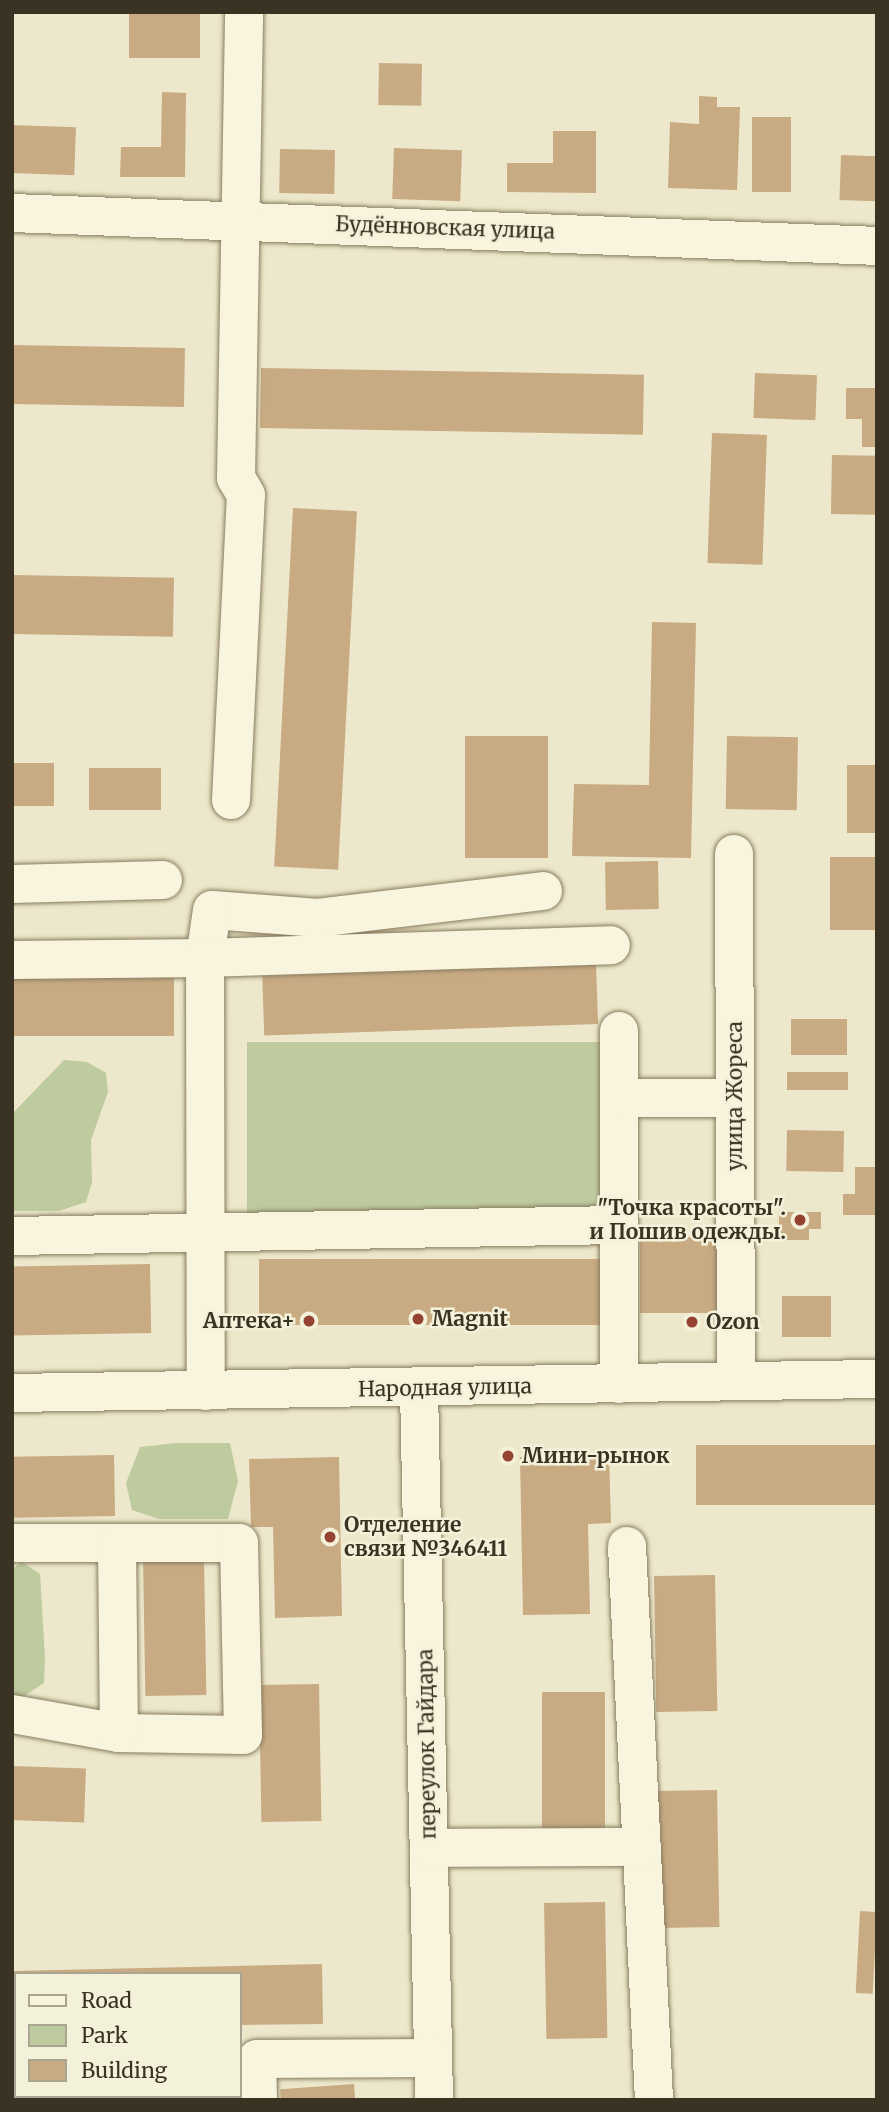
<!DOCTYPE html>
<meta charset="utf-8">
<style>
body{margin:0}
#map{position:relative;width:889px;height:2112px;overflow:hidden;background:#ede8cb;font-family:Merriweather,serif}
div>[style]{position:absolute}
.green>*{inset:0;background:#becb9f;transform-origin:0 0}
.building>*{inset:0;background:#c8ab83;transform-origin:0 0}
.roads{filter:drop-shadow(0 0 2px #897c60) drop-shadow(0 0 2px #897c60)}
.minor>*{height:38px;margin:-19px;padding:0 19px;transform-origin:19px;border-radius:19px;background:#f8f4de}
.dots>*{width:19px;height:19px;translate:-50% -50%;box-sizing:border-box;border:4px solid #f4f1da;border-radius:50%}
span{translate:-50% -50%;white-space:nowrap;text-align:center;line-height:1.15;-webkit-text-stroke:5px #f4f1da;paint-order:stroke}
.street-label{font-size:21px;color:#3a3222}
.poi-label{font-size:21px;color:#3a3222;font-weight:700}
.right{translate:-100% -50%;text-align:right}
.left{translate:0 -50%;text-align:left}
.frame{position:absolute;inset:0;border:14px solid #3a3222;pointer-events:none}
.legend{position:absolute;left:14px;top:1972px;width:228px;height:126px;box-sizing:border-box;background:#f4f1da;border:2px solid #aaa590;margin:0;padding:9px 12px;list-style:none;font-size:21px;color:#3a3222}
.legend li{display:flex;align-items:center;gap:14px;height:35px}
.legend b{width:35px;border:2px solid #aaa590}
</style>
<div id="map">
<div class="green">
<div style="left:609px;top:1042px;width:174px;height:362px;rotate:90deg"></div>
<div style="clip-path:polygon(64px 1060px,87px 1062px,106px 1073px,108px 1092px,91px 1140px,92px 1183px,86px 1202px,59px 1211px,12px 1211px,12px 1114px)"></div>
<div style="clip-path:polygon(176px 1443px,230px 1443px,238px 1481px,228px 1519px,159px 1519px,132px 1510px,126px 1483px,140px 1447px)"></div>
<div style="clip-path:polygon(22px 1562px,40px 1574px,45px 1657px,44px 1683px,18px 1700px,12px 1698px,12px 1569px)"></div>
</div>
<div class="building">
<div style="left:129px;top:12px;width:71px;height:46px"></div>
<div style="left:379px;top:63px;width:43px;height:42px;rotate:1deg"></div>
<div style="clip-path:polygon(162px 92px,186px 93px,185px 177px,120px 177px,121px 147px,161px 147px)"></div>
<div style="clip-path:polygon(699px 96px,717px 97px,717px 107px,740px 107px,737px 190px,668px 188px,670px 122px,699px 124px)"></div>
<div style="left:752px;top:117px;width:39px;height:75px"></div>
<div style="left:12px;top:125px;width:64px;height:48px;rotate:2deg"></div>
<div style="clip-path:polygon(553px 131px,596px 131px,596px 193px,507px 192px,507px 163px,553px 163px)"></div>
<div style="left:394px;top:148px;width:68px;height:51px;rotate:2deg"></div>
<div style="left:280px;top:149px;width:55px;height:44px;rotate:1deg"></div>
<div style="left:841px;top:155px;width:36px;height:45px;rotate:2deg"></div>
<div style="left:12px;top:345px;width:173px;height:59px;rotate:1deg"></div>
<div style="left:261px;top:368px;width:383px;height:60px;rotate:1deg"></div>
<div style="left:755px;top:373px;width:62px;height:45px;rotate:2deg"></div>
<div style="clip-path:polygon(846px 388px,877px 388px,877px 447px,862px 447px,862px 419px,846px 419px)"></div>
<div style="left:712px;top:433px;width:55px;height:130px;rotate:2deg"></div>
<div style="left:832px;top:455px;width:45px;height:59px;rotate:1deg"></div>
<div style="left:293px;top:508px;width:64px;height:359px;rotate:3deg"></div>
<div style="left:12px;top:575px;width:162px;height:59px;rotate:1deg"></div>
<div style="clip-path:polygon(652px 622px,696px 623px,691px 858px,572px 856px,574px 784px,649px 785px)"></div>
<div style="left:465px;top:736px;width:83px;height:122px"></div>
<div style="left:727px;top:736px;width:71px;height:73px;rotate:1deg"></div>
<div style="left:54px;top:763px;width:43px;height:42px;rotate:90deg"></div>
<div style="left:847px;top:765px;width:30px;height:68px"></div>
<div style="left:89px;top:768px;width:72px;height:42px"></div>
<div style="left:830px;top:857px;width:47px;height:73px"></div>
<div style="left:658px;top:861px;width:48px;height:53px;rotate:89deg"></div>
<div style="left:596px;top:964px;width:60px;height:334px;rotate:88deg"></div>
<div style="left:174px;top:977px;width:59px;height:162px;rotate:90deg"></div>
<div style="left:791px;top:1019px;width:56px;height:36px"></div>
<div style="left:787px;top:1072px;width:61px;height:18px"></div>
<div style="left:787px;top:1130px;width:57px;height:41px;rotate:1deg"></div>
<div style="clip-path:polygon(855px 1167px,877px 1167px,877px 1215px,843px 1215px,843px 1194px,855px 1194px)"></div>
<div style="clip-path:polygon(779px 1212px,821px 1212px,821px 1229px,809px 1229px,809px 1240px,779px 1240px)"></div>
<div style="left:732px;top:1237px;width:76px;height:92px;rotate:90deg"></div>
<div style="left:614px;top:1259px;width:66px;height:355px;rotate:90deg"></div>
<div style="left:150px;top:1264px;width:69px;height:138px;rotate:89deg"></div>
<div style="left:782px;top:1296px;width:49px;height:41px"></div>
<div style="left:877px;top:1445px;width:60px;height:181px;rotate:90deg"></div>
<div style="clip-path:polygon(609px 1454px,611px 1523px,588px 1524px,590px 1614px,523px 1615px,520px 1457px)"></div>
<div style="left:114px;top:1455px;width:61px;height:102px;rotate:89deg"></div>
<div style="clip-path:polygon(339px 1457px,342px 1616px,275px 1618px,273px 1527px,251px 1527px,249px 1459px)"></div>
<div style="left:204px;top:1559px;width:136px;height:61px;rotate:89deg"></div>
<div style="left:715px;top:1575px;width:136px;height:61px;rotate:89deg"></div>
<div style="left:319px;top:1684px;width:137px;height:60px;rotate:89deg"></div>
<div style="left:542px;top:1692px;width:63px;height:138px"></div>
<div style="left:12px;top:1766px;width:74px;height:54px;rotate:2deg"></div>
<div style="left:717px;top:1790px;width:137px;height:61px;rotate:89deg"></div>
<div style="left:605px;top:1902px;width:136px;height:61px;rotate:89deg"></div>
<div style="left:860px;top:1911px;width:17px;height:82px;rotate:3deg"></div>
<div style="clip-path:polygon(322px 1964px,323px 2024px,240px 2025px,240px 1974px,16px 1974px,12px 2030px,12px 1971px)"></div>
<div style="left:354px;top:2084px;width:16px;height:74px;rotate:86deg"></div>
</div>
<div class="roads">
<div class="minor">
<div style="left:12px;top:213px;width:866px;rotate:2.18deg"></div>
<div style="left:231px;top:800px;width:305px;rotate:-87.2deg"></div>
<div style="left:246px;top:495px;width:20px;rotate:-120deg"></div>
<div style="left:236px;top:478px;width:466px;rotate:-89deg"></div>
<div style="left:734px;top:854px;width:527px;rotate:89.78deg"></div>
<div style="left:12px;top:884px;width:151px;rotate:-1.5deg"></div>
<div style="left:543px;top:891px;width:227px;rotate:173.2deg"></div>
<div style="left:318px;top:918px;width:106px;rotate:-175.7deg"></div>
<div style="left:212px;top:910px;width:49px;rotate:98.3deg"></div>
<div style="left:205px;top:958px;width:406px;rotate:-1.8deg"></div>
<div style="left:12px;top:960px;width:193px;rotate:-0.6deg"></div>
<div style="left:205px;top:958px;width:433px;rotate:89.9deg"></div>
<div style="left:619px;top:1031px;width:67px;rotate:90deg"></div>
<div style="left:619px;top:1225px;width:159px;rotate:90deg"></div>
<div style="left:12px;top:1236px;width:607px;rotate:-1.04deg"></div>
<div style="left:619px;top:1225px;width:127px;rotate:-90deg"></div>
<div style="left:619px;top:1098px;width:116px"></div>
<div style="left:419px;top:1389px;width:711px;rotate:88.79deg"></div>
<div style="left:12px;top:1393px;width:865px;rotate:-0.93deg"></div>
<div style="left:12px;top:1543px;width:227px"></div>
<div style="left:239px;top:1543px;width:192px;rotate:88.8deg"></div>
<div style="left:243px;top:1735px;width:124px;rotate:-179.1deg"></div>
<div style="left:119px;top:1733px;width:109px;rotate:-169.9deg"></div>
<div style="left:117px;top:1543px;width:190px;rotate:89.4deg"></div>
<div style="left:627px;top:1546px;width:555px;rotate:87.21deg"></div>
<div style="left:429px;top:1848px;width:213px;rotate:-0.3deg"></div>
<div style="left:258px;top:2100px;width:41px;rotate:-91.4deg"></div>
<div style="left:257px;top:2059px;width:176px;rotate:-0.3deg"></div>
</div>
</div>
<div class="dots">
<div style="left:800px;top:1220px;background:#954233"></div>
<div style="left:418px;top:1319px;background:#954233"></div>
<div style="left:309px;top:1321px;background:#954233"></div>
<div style="left:692px;top:1322px;background:#954233"></div>
<div style="left:508px;top:1456px;background:#954233"></div>
<div style="left:330px;top:1537px;background:#954233"></div>
</div>
<div class="street-label">
<span style="left:445px;top:228px;rotate:2deg">Будённовская улица</span>
<span style="left:735px;top:1096px;rotate:-90deg">улица Жореса</span>
<span style="left:445px;top:1388px;rotate:-1deg">Народная улица</span>
<span style="left:427px;top:1744px;rotate:-91deg">переулок Гайдара</span>
</div>
<div class="poi-label">
<span class="right" style="left:786px;top:1220px">"Точка красоты".<br>и Пошив одежды.</span>
<span class="left" style="left:432px;top:1319px">Magnit</span>
<span class="right" style="left:295px;top:1321px">Аптека+</span>
<span class="left" style="left:706px;top:1322px">Ozon</span>
<span class="left" style="left:522px;top:1456px">Мини-рынок</span>
<span class="left" style="left:344px;top:1537px">Отделение<br>связи №346411</span>
</div>
<div class="frame"></div>
<ul class="legend">
<li><b style="height:9px;background:#f8f4de"></b>Road</li>
<li><b style="height:19px;background:#becb9f"></b>Park</li>
<li><b style="height:19px;background:#c8ab83"></b>Building</li>
</ul>
</div>
